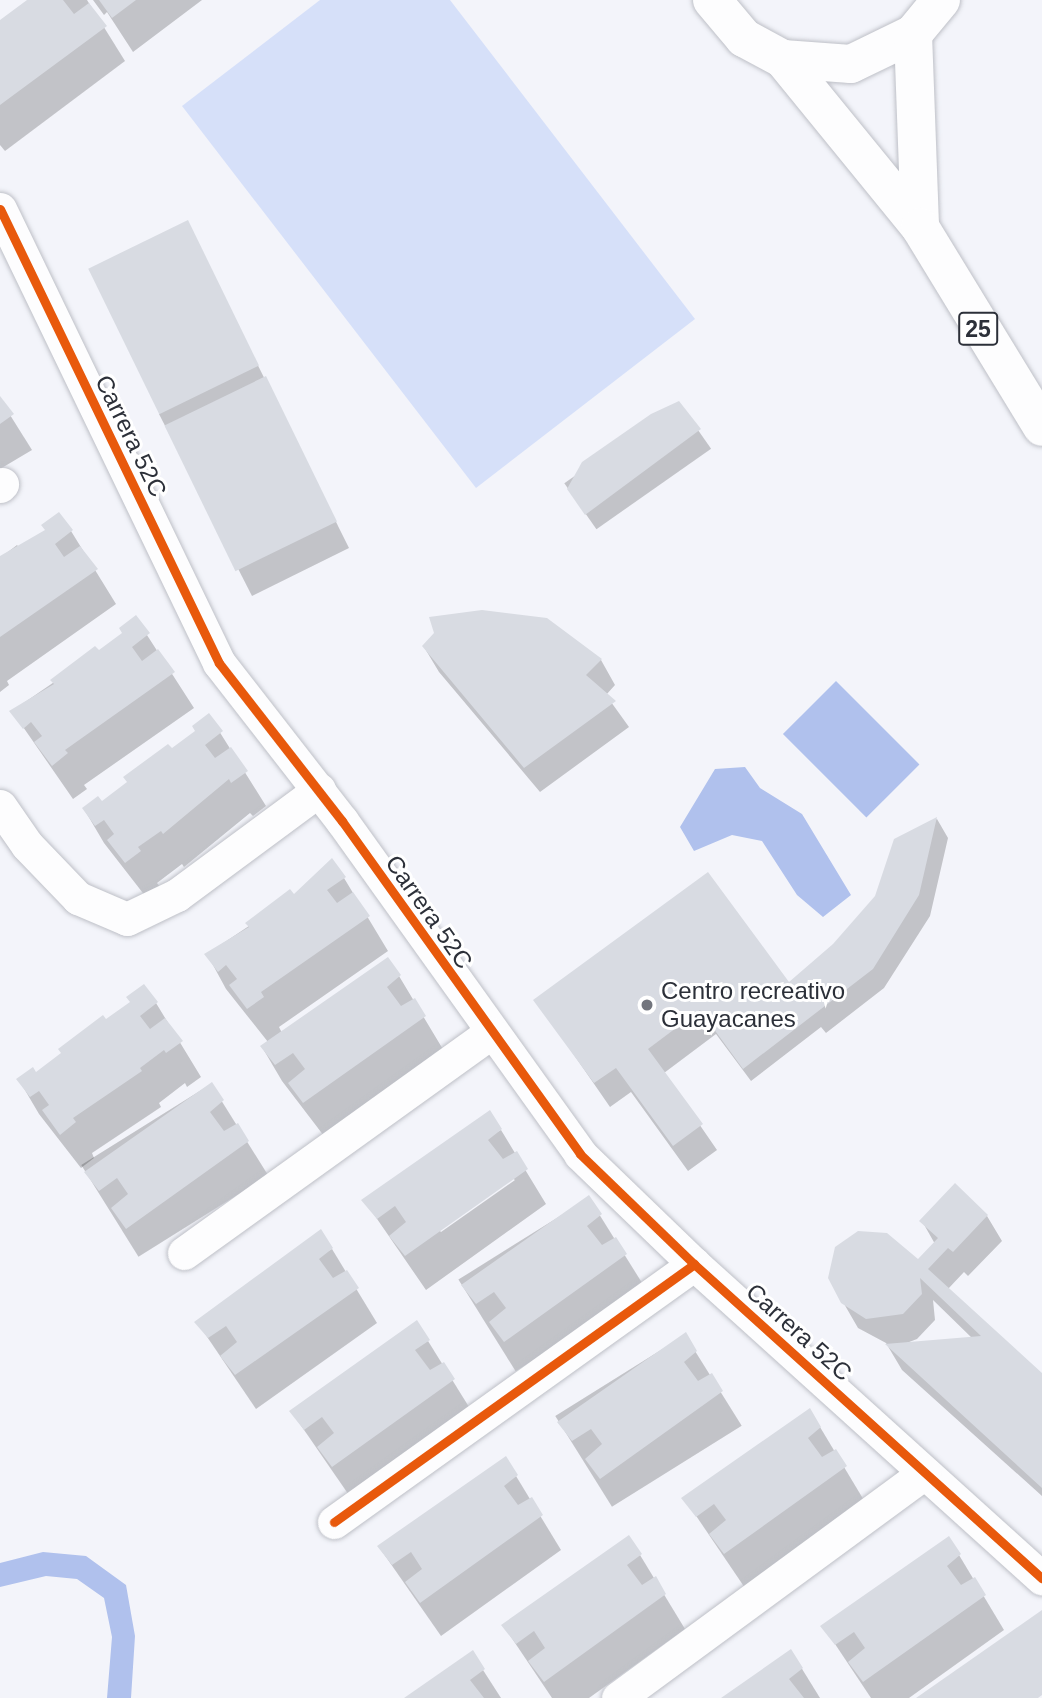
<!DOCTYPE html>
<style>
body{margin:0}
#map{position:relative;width:1042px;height:1698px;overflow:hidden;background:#f3f4fa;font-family:Arial,sans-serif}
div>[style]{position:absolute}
.green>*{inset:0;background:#d6e0f9}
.water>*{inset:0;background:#b0c1ed;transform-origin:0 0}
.shadow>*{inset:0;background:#0003;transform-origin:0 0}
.building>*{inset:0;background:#d8dbe2;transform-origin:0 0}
.roads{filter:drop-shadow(0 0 2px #bec0c7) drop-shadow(0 0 2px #bec0c7)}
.minor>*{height:33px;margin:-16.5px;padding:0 16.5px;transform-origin:16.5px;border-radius:16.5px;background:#fdfdfe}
.highway>*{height:38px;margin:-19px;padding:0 19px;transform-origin:19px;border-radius:19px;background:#fdfdfe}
.cycleway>*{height:9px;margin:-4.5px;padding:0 4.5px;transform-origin:4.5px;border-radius:4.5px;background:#e8590c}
.dots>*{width:19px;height:19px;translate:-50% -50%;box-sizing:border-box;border:4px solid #fff;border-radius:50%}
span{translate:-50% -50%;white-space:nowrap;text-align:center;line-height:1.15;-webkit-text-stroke:6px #fff;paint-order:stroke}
.shield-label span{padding:2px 5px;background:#fff;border:2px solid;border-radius:5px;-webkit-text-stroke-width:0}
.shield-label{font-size:23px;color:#2c3039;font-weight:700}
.street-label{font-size:24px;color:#2c3039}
.poi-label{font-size:24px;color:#2c3039}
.left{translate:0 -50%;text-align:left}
</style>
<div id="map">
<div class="green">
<div style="clip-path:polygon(320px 0,450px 0,695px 319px,476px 488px,182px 106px)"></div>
</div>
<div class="water">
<div style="left:836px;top:681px;width:118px;height:75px;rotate:45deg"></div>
<div style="clip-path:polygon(745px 767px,760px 788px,802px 814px,851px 895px,823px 917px,797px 895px,762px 841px,732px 835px,694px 851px,680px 827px,715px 769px)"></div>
<div style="clip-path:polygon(43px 1552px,86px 1556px,126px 1585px,135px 1636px,131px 1698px,107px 1698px,112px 1637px,104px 1598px,77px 1579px,46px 1576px,0 1587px,0 1563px)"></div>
</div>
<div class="shadow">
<div style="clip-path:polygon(30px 0,87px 0,125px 61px,5px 151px,0 145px,0 22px)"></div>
<div style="clip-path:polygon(93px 0,202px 0,133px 52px,107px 12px,104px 15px)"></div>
<div style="clip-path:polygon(187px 223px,349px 548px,252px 596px,159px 414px)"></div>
<div style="clip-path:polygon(0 399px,32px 450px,0 469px)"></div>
<div style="left:679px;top:403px;width:56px;height:140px;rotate:55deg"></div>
<div style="clip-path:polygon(71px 531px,116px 604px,7px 681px,9px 685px,0 692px,0 558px,17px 545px,21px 550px)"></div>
<div style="clip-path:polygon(136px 618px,194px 708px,84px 785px,87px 789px,73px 799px,12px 711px,124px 634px)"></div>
<div style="clip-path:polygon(424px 647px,601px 660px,615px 685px,606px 695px,629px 727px,540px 792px,439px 672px)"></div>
<div style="clip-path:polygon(209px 715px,266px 806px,253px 816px,250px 813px,184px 867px,182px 864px,157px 883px,160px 887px,146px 897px,104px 843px,84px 809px,101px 804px,197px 731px)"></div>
<div style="clip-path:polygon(937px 819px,948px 838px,930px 916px,884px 988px,826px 1033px,821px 1027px,751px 1081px,716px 1034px,664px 1073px,717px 1150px,688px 1171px,631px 1092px,610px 1107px,536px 1000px,788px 984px,834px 945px,877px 897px,895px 840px)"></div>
<div style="clip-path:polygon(344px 878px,388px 951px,279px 1027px,282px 1033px,399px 976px,444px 1051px,324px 1136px,282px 1081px,262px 1047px,268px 1042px,226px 989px,207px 954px,294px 896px)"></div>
<div style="clip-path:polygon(156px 1003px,201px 1077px,187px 1087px,185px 1083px,159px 1103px,161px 1107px,92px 1153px,94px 1158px,81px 1168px,39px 1114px,19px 1080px,36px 1074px,106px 1022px)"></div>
<div style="left:211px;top:1084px;width:108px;height:153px;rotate:58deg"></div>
<div style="clip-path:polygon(evenodd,501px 1130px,546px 1204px,426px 1290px,364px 1200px,501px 1130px,512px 1178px,515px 1180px,441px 1232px,439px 1230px,512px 1178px)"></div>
<div style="left:589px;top:1198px;width:108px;height:154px;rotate:58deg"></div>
<div style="clip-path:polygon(evenodd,987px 1216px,1002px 1241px,968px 1276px,964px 1272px,948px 1289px,1042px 1374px,1042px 1496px,902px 1370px,886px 1343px,858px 1328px,843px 1302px,918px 1261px,935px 1244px,922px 1221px,987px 1216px,933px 1300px,973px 1339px,904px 1344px,917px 1339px,935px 1320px,933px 1300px)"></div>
<div style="clip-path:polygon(332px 1249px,377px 1323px,256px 1409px,197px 1322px)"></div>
<div style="left:685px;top:1335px;width:107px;height:153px;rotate:58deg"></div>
<div style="clip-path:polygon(428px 1341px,474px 1415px,353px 1501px,291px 1411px)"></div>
<div style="clip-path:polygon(820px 1427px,865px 1502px,745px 1588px,684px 1498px)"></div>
<div style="clip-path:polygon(516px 1476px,561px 1550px,441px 1636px,379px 1547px)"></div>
<div style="clip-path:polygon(640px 1555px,685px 1629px,589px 1698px,552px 1698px,503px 1625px)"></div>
<div style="clip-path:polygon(959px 1555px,1004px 1630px,909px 1698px,871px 1698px,823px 1626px)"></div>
<div style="clip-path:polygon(791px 1651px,820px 1698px,724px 1698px)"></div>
<div style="clip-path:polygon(483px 1670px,501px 1698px,407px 1698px)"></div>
</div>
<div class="building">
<div style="clip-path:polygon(27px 0,63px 0,74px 14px,89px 3px,107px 26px,0 105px,0 20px)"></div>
<div style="clip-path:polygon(99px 0,136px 0,112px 18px)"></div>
<div style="left:188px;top:220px;width:162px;height:111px;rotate:64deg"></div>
<div style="left:266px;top:376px;width:162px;height:113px;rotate:64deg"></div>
<div style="clip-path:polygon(0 396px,14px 414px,0 424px)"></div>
<div style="clip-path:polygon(679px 401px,701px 429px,585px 515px,567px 489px,582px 462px,651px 414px)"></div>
<div style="clip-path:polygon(59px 512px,73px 530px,55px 544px,64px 557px,80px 546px,98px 569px,0 637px,0 556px,45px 530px,41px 525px)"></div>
<div style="clip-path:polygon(482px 610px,547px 618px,602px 659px,586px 675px,616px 701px,524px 768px,422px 646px,434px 633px,429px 617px)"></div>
<div style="clip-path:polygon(136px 615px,150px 633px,132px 647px,142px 661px,158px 649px,175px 672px,65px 750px,68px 753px,52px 766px,34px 742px,42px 736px,31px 722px,23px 729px,9px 711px,54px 684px,50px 680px,95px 646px,99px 650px,122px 633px,119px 628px)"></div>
<div style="clip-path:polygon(209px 713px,223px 731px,205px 745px,215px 758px,231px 747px,248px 771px,231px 783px,229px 779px,163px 834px,161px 831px,138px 847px,141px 851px,125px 863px,107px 840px,114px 834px,104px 820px,95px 826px,82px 808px,98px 796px,102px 801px,127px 782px,123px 777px,168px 744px,172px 748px,195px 731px,192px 726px)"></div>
<div style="clip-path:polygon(937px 817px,919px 895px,873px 969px,743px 1069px,700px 1010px,648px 1049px,703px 1124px,673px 1146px,616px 1068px,594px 1083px,533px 1000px,708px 872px,789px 982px,833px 944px,875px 896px,894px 839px)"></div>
<div style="clip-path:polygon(332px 858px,346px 877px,327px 890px,337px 903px,353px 892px,370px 916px,261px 992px,264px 997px,247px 1009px,229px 985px,237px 979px,226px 965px,218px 972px,204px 954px,249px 927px,245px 923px,290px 889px,294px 894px)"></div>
<div style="clip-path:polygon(388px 957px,401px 975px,387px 987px,401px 1006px,415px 998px,426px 1016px,303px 1103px,288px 1083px,305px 1069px,293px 1053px,275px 1065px,260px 1046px)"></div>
<div style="clip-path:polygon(144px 984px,158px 1002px,140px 1016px,150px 1029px,165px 1018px,183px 1041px,166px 1053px,164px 1050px,140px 1068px,142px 1071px,73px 1118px,76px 1122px,60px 1135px,42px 1110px,49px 1105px,39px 1091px,30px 1097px,16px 1079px,33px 1067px,36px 1072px,61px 1053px,58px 1049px,103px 1015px,106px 1019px,130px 1002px,126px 997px)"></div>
<div style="clip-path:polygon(212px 1082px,224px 1100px,210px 1112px,224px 1131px,238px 1123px,249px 1141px,126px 1229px,111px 1208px,128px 1194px,117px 1178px,99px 1191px,84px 1172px)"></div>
<div style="clip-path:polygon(490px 1110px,502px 1129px,488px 1140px,503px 1159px,517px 1151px,528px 1169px,405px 1256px,389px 1236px,406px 1222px,395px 1206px,377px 1219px,361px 1200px)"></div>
<div style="clip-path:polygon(955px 1183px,988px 1215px,953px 1252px,948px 1248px,928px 1269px,1042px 1373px,1042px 1488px,885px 1344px,981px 1336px,920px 1278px,922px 1294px,903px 1314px,866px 1319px,841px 1303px,828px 1278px,835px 1247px,858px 1231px,887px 1233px,918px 1259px,938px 1238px,919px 1221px)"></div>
<div style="clip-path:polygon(589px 1195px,602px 1214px,587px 1226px,602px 1245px,616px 1237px,627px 1254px,504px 1342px,489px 1322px,506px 1308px,494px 1292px,476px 1304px,461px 1285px)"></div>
<div style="clip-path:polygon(321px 1229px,333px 1248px,319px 1259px,333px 1278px,347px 1270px,359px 1288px,235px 1375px,220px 1356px,237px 1342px,226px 1326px,208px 1338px,194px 1322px)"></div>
<div style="clip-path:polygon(417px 1320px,430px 1340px,415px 1350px,430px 1370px,444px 1362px,455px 1379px,332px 1467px,317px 1447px,334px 1433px,322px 1417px,304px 1430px,289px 1411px)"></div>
<div style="clip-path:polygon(686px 1332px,697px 1351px,684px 1362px,698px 1381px,712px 1373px,723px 1391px,600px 1479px,585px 1459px,602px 1444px,591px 1429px,572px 1441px,557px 1422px)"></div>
<div style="clip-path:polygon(810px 1408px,821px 1427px,808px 1438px,822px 1457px,836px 1449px,847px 1466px,724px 1554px,709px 1534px,726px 1520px,714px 1504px,696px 1517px,681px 1498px)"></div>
<div style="clip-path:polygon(506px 1456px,518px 1475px,504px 1486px,518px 1505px,532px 1497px,543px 1515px,420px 1603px,405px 1582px,422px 1569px,411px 1552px,392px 1565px,377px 1546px)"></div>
<div style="clip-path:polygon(629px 1535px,642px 1554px,627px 1565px,642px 1585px,656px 1576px,666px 1594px,544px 1682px,528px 1661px,545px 1648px,534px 1631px,516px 1644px,501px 1625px)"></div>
<div style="clip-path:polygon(949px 1536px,961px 1554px,947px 1566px,961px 1585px,975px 1577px,986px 1595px,863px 1682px,848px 1662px,865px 1648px,854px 1632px,835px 1645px,820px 1626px)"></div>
<div style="clip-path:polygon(1042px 1610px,1042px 1695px,1038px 1698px,916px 1698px)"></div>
<div style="clip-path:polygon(791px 1649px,803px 1668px,789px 1679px,804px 1698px,721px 1698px)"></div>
<div style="clip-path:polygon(473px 1650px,485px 1669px,470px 1680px,484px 1698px,404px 1698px)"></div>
</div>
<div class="roads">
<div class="minor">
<div style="left:0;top:209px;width:504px;rotate:64.25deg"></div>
<div style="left:219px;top:663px;width:200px;rotate:52.1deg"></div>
<div style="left:342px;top:821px;width:409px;rotate:54.4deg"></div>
<div style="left:580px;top:1154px;width:158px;rotate:44deg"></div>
<div style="left:694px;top:1264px;width:469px;rotate:42.1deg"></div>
<div style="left:0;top:486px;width:3px;rotate:-45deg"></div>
<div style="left:0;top:806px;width:47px;rotate:55.3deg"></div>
<div style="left:27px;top:845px;width:74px;rotate:46.1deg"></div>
<div style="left:78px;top:898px;width:53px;rotate:23.2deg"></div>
<div style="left:127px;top:919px;width:55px;rotate:-25.6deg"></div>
<div style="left:177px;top:895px;width:177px;rotate:-36.5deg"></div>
<div style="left:184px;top:1253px;width:377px;rotate:-35.7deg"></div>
<div style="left:334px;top:1522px;width:443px;rotate:-35.6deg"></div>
<div style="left:618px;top:1698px;width:380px;rotate:-36.3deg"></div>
</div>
<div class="highway">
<div style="left:712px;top:0;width:50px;rotate:49.9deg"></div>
<div style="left:744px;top:38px;width:44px;rotate:28.3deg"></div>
<div style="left:783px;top:59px;width:68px;rotate:4.2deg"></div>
<div style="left:851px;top:64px;width:69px;rotate:-25.8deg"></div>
<div style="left:913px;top:34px;width:44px;rotate:-50.5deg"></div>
<div style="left:913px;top:34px;width:193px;rotate:87.9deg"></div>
<div style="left:783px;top:59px;width:217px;rotate:50.8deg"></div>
<div style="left:920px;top:227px;width:234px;rotate:58.6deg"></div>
</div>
</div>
<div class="cycleway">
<div style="left:0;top:209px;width:504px;rotate:64.25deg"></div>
<div style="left:219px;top:663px;width:200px;rotate:52.1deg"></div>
<div style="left:342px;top:821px;width:409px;rotate:54.4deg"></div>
<div style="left:580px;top:1154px;width:158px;rotate:44deg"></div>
<div style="left:694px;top:1264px;width:469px;rotate:42.1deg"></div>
<div style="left:334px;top:1522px;width:443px;rotate:-35.6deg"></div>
</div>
<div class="dots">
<div style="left:647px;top:1005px;background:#72757d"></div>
</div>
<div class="shield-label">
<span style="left:978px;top:329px">25</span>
</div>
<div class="street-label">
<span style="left:131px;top:436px;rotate:64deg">Carrera 52C</span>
<span style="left:429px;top:912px;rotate:55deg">Carrera 52C</span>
<span style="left:799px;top:1332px;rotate:42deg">Carrera 52C</span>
</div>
<div class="poi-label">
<span class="left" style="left:661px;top:1005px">Centro recreativo<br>Guayacanes</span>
</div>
</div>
